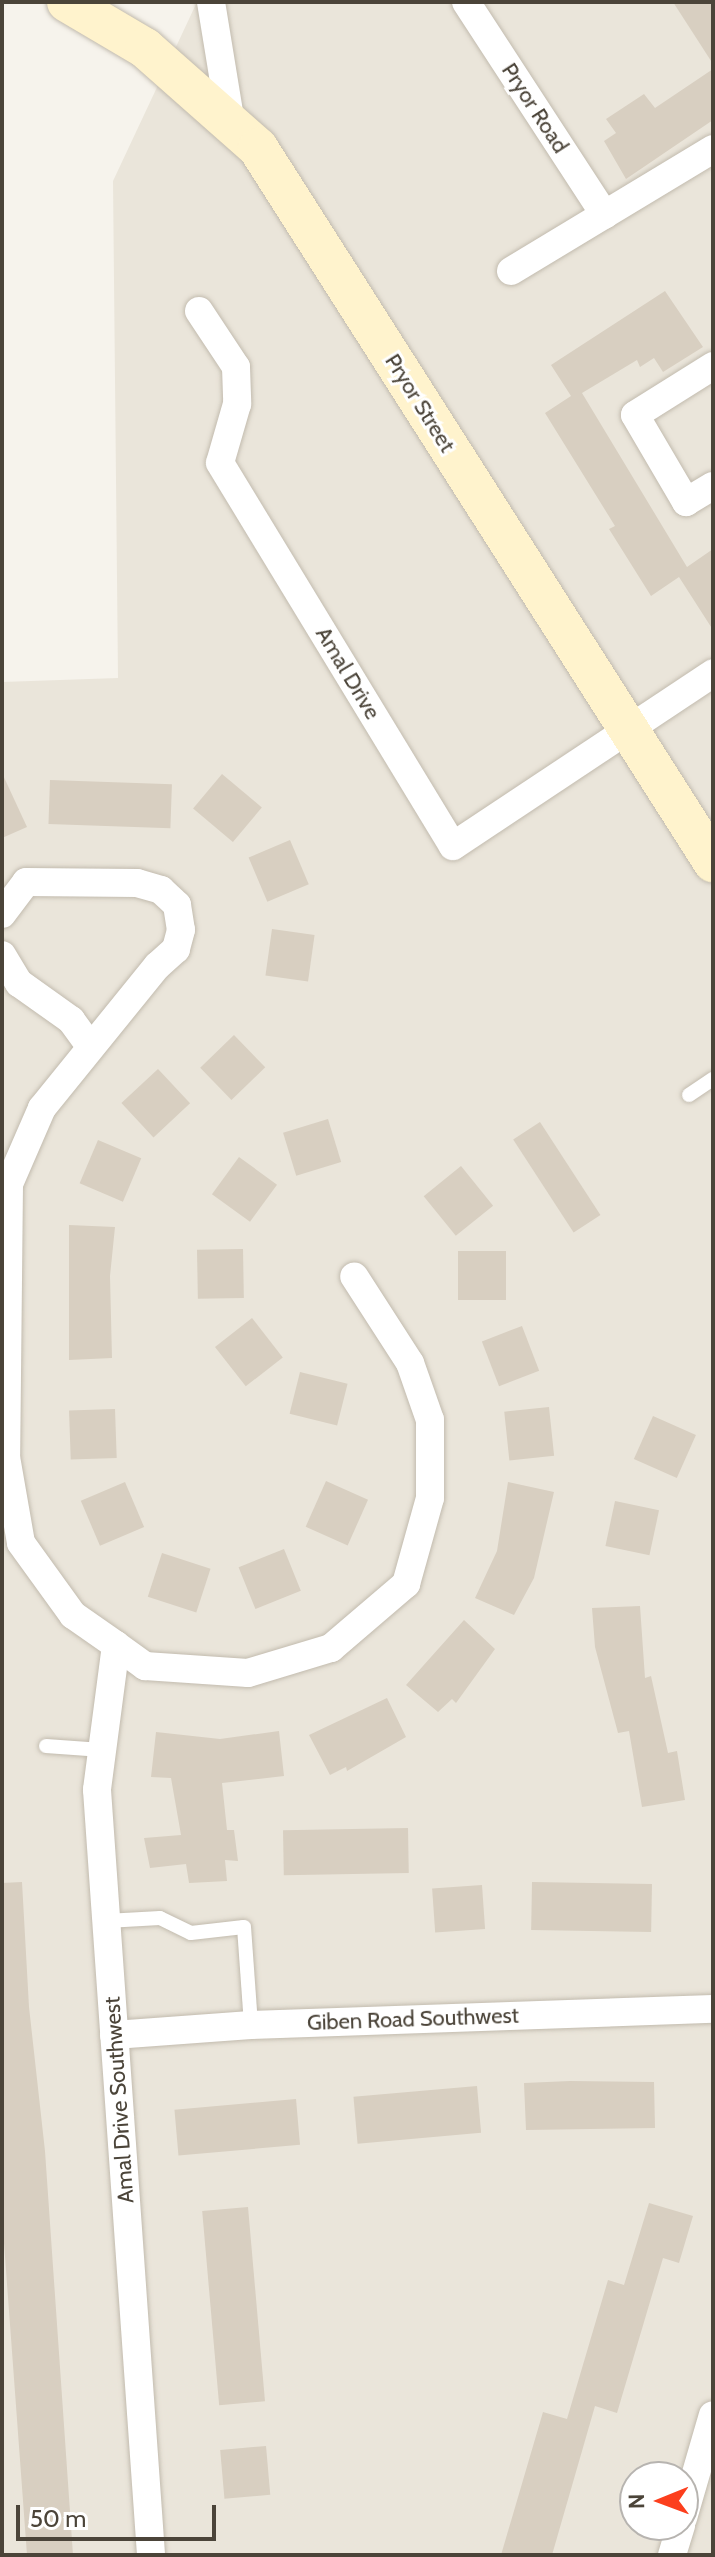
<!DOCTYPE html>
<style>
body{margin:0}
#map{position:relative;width:715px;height:2557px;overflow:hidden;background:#f6f3ec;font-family:Cabin,sans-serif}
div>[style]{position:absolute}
.residential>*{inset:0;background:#eae5da}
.building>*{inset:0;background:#d8cfc1;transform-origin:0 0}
.roads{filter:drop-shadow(0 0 2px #c2bbae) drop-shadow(0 0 2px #c2bbae)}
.lane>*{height:14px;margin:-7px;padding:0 7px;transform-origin:7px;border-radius:7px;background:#fff}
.street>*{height:28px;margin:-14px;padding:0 14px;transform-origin:14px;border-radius:14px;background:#fff}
.secondary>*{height:40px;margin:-20px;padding:0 20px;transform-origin:20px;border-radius:20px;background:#fff3cd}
span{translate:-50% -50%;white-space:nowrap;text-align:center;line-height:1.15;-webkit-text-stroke:6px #fff;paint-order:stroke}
.street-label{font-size:22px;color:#4b4439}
.frame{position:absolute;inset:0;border:4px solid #4b4439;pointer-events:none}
.north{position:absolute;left:619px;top:2461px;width:80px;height:80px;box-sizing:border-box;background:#fff;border:2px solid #b7b4b0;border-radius:50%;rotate:269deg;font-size:22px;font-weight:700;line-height:32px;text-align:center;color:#4b4439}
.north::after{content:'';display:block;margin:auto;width:28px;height:36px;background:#fc3f1d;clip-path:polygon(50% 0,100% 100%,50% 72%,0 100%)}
.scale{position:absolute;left:16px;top:2505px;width:200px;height:36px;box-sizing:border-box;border:4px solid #4b4439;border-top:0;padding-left:10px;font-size:24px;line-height:28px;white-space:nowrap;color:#4b4439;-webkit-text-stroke:6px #fff;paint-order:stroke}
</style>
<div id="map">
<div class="residential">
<div style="clip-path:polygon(evenodd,197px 2px,713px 2px,713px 2555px,2px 2555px,2px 682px,118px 678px,113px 181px,197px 2px,635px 2477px,683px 2477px,683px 2525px,635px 2525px,635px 2477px)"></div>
</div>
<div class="building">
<div style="clip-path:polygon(673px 2px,713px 2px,713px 64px)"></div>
<div style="clip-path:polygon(713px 69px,713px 120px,626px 179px,604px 141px,616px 133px,606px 119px,644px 94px,655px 108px)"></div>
<div style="clip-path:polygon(665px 291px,703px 347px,663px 372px,654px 358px,640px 367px,637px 360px,582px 393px,687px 567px,713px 549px,713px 630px,679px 577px,651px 596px,609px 529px,615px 526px,545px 413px,571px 396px,551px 365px)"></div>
<div style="clip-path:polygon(2px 773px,27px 827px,2px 838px)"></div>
<div style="left:222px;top:774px;width:52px;height:45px;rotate:40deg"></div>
<div style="left:50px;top:780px;width:122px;height:44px;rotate:2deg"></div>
<div style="left:290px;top:840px;width:48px;height:45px;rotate:67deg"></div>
<div style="left:272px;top:929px;width:43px;height:47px;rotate:8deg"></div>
<div style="left:234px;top:1035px;width:45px;height:47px;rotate:46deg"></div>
<div style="left:158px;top:1069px;width:47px;height:50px;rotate:47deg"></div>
<div style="left:328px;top:1119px;width:45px;height:47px;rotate:73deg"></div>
<div style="left:540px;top:1122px;width:111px;height:32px;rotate:57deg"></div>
<div style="left:98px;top:1140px;width:47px;height:47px;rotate:23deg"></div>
<div style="left:239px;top:1157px;width:47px;height:46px;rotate:36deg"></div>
<div style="left:461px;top:1166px;width:51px;height:48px;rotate:51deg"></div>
<div style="clip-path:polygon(69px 1225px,115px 1227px,110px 1276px,112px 1358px,69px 1360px)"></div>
<div style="left:243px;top:1249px;width:49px;height:46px;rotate:89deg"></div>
<div style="left:458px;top:1251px;width:48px;height:49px"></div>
<div style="left:252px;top:1318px;width:50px;height:47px;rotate:52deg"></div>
<div style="left:522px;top:1326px;width:48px;height:43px;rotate:69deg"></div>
<div style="left:300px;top:1372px;width:49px;height:43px;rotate:14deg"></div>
<div style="left:549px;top:1407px;width:49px;height:45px;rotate:84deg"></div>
<div style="left:115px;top:1409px;width:49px;height:46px;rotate:88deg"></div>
<div style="left:653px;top:1416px;width:47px;height:47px;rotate:24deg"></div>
<div style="left:326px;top:1481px;width:46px;height:50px;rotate:24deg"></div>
<div style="left:125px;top:1482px;width:49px;height:48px;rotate:67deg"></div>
<div style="clip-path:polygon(508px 1482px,554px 1492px,534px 1578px,514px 1615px,475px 1598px,497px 1551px)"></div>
<div style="left:615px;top:1501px;width:45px;height:46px;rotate:12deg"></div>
<div style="left:284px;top:1549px;width:45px;height:49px;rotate:68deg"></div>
<div style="left:162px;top:1553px;width:51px;height:46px;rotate:18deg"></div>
<div style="clip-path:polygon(640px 1606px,645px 1678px,651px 1676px,668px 1753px,677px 1751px,685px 1800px,642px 1807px,629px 1731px,618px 1733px,595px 1647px,592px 1608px)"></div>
<div style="clip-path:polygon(464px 1620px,495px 1649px,456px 1703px,452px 1699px,438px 1712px,406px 1685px)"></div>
<div style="clip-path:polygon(387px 1698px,406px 1737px,347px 1771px,346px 1767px,330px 1775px,309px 1735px)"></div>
<div style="clip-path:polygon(279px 1731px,284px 1776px,222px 1783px,227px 1830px,234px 1830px,238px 1861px,225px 1860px,227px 1881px,189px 1883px,186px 1864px,150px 1868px,144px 1838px,181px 1835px,171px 1778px,151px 1777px,156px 1732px,220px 1739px)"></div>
<div style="left:408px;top:1828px;width:45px;height:125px;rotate:89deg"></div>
<div style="clip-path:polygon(22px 1882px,29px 2007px,45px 2151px,73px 2555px,27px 2555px,2px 2216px,2px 1883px)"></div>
<div style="left:532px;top:1882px;width:120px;height:48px;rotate:1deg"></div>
<div style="left:482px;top:1885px;width:44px;height:50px;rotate:86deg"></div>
<div style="clip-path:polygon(570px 2081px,654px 2082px,655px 2128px,526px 2130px,524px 2083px)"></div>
<div style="left:477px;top:2086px;width:47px;height:124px;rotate:85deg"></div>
<div style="left:296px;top:2099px;width:46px;height:122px;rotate:85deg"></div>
<div style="clip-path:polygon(649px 2203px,693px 2216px,679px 2263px,663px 2258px,617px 2413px,595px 2406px,552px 2555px,501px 2555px,543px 2412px,567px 2419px,608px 2280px,624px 2285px)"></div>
<div style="left:248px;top:2207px;width:195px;height:46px;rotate:85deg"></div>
<div style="left:266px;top:2446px;width:49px;height:46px;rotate:85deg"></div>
</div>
<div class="roads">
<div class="lane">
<div style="left:689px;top:1095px;width:29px;rotate:-34deg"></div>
<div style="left:46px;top:1746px;width:56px;rotate:4.1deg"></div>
<div style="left:106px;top:1921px;width:54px;rotate:-3.2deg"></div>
<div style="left:160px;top:1918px;width:34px;rotate:26deg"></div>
<div style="left:191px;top:1933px;width:53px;rotate:-6.5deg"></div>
<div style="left:244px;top:1927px;width:98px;rotate:85.9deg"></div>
</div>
<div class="street">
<div style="left:211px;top:2px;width:118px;rotate:80.7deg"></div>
<div style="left:466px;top:2px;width:254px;rotate:56.9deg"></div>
<div style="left:511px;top:271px;width:236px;rotate:-31.1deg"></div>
<div style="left:199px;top:311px;width:67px;rotate:56.5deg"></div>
<div style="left:236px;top:367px;width:37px;rotate:88deg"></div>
<div style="left:237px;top:404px;width:61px;rotate:106.1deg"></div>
<div style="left:220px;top:463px;width:448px;rotate:58.7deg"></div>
<div style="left:453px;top:846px;width:312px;rotate:-33.6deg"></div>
<div style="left:713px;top:366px;width:92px;rotate:147.9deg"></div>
<div style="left:635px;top:415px;width:101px;rotate:59.6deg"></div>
<div style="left:686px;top:502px;width:31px;rotate:-31deg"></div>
<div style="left:2px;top:914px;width:40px;rotate:-53deg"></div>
<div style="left:26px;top:882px;width:111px;rotate:0.5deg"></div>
<div style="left:137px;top:883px;width:25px;rotate:16deg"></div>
<div style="left:161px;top:890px;width:22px;rotate:43deg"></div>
<div style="left:177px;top:905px;width:25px;rotate:81deg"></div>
<div style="left:181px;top:930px;width:20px;rotate:105deg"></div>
<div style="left:176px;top:949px;width:25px;rotate:138deg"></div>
<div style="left:157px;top:966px;width:183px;rotate:129deg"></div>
<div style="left:42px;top:1108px;width:83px;rotate:113.5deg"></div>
<div style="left:9px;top:1184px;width:273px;rotate:90.6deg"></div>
<div style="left:6px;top:1457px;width:87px;rotate:80.1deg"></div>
<div style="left:21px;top:1543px;width:89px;rotate:54.2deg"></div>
<div style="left:73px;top:1615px;width:52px;rotate:34.9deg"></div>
<div style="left:116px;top:1645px;width:146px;rotate:97.5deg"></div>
<div style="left:97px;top:1790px;width:767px;rotate:85.96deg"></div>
<div style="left:2px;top:955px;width:33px;rotate:59deg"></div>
<div style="left:19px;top:983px;width:64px;rotate:35.4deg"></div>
<div style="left:71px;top:1020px;width:32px;rotate:54deg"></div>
<div style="left:116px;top:1645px;width:36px;rotate:36deg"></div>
<div style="left:145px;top:1666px;width:103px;rotate:3.9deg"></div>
<div style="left:248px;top:1673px;width:87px;rotate:-16.8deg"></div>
<div style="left:331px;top:1648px;width:99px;rotate:-40.5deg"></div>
<div style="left:406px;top:1584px;width:89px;rotate:-74.4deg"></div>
<div style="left:430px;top:1498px;width:78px;rotate:-90deg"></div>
<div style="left:430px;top:1420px;width:60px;rotate:-109.3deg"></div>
<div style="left:410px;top:1363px;width:103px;rotate:-122.8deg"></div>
<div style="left:114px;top:2035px;width:137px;rotate:-4.2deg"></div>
<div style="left:251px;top:2025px;width:462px;rotate:-2deg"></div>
<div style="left:683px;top:2518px;width:107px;rotate:-73.8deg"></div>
<div style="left:672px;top:2555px;width:31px;rotate:-73deg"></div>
</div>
<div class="secondary">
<div style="left:67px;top:2px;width:91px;rotate:30.5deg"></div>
<div style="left:145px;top:48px;width:151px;rotate:41.5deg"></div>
<div style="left:258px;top:148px;width:847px;rotate:57.49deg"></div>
</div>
</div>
<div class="street-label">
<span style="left:535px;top:108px;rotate:57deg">Pryor Road</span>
<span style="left:420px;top:403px;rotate:58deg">Pryor Street</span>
<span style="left:348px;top:673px;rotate:59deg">Amal Drive</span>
<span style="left:413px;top:2019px;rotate:-2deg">Giben Road Southwest</span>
<span style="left:119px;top:2100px;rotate:-94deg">Amal Drive Southwest</span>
</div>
<div class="frame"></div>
<div class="north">N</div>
<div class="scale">50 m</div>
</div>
